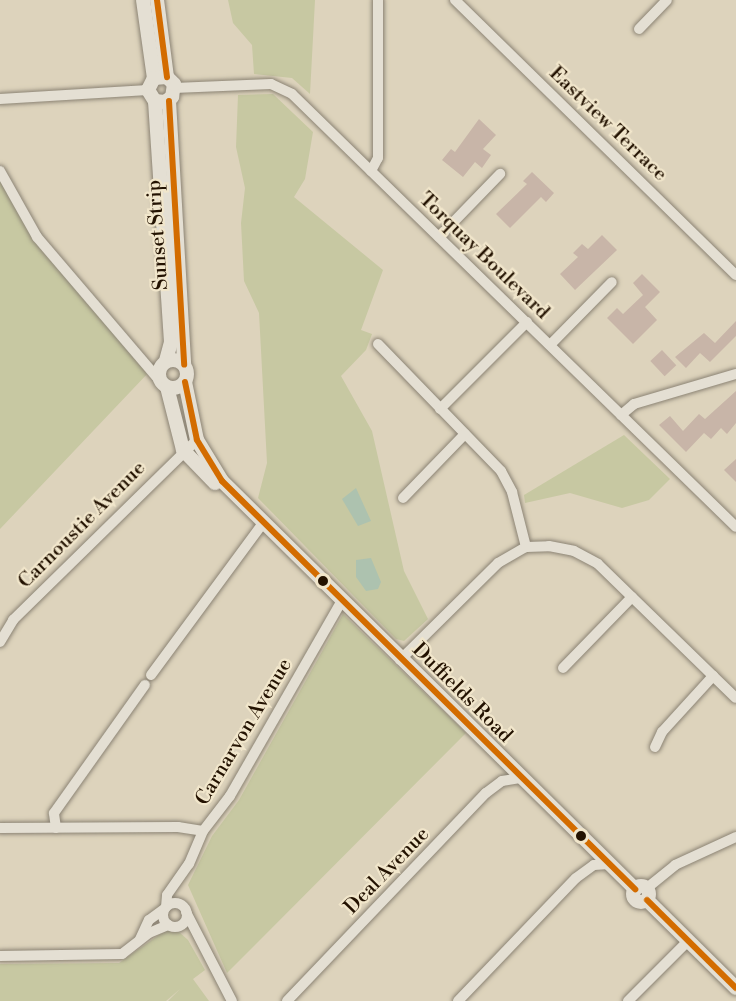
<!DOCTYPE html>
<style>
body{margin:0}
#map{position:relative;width:736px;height:1001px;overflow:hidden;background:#ddd3bc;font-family:"Libre Bodoni",serif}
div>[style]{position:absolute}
.green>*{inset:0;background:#c7c8a2}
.water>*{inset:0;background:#adc2af}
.building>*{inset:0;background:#c8b5a8;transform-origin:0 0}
.roads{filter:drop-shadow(0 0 2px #8b8374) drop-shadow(0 0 2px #8b8374)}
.street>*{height:10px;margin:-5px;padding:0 5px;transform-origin:5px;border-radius:5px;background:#e4dfd3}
.street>.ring{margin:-5px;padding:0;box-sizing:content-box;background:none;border:10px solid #e4dfd3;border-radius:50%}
.secondary>*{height:14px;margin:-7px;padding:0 7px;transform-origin:7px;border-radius:7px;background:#e4dfd3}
.secondary>.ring{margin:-7px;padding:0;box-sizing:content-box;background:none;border:14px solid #e4dfd3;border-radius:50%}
.bus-1>*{height:6px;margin:-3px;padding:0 3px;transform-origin:3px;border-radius:3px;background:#d36c00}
.dots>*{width:16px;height:16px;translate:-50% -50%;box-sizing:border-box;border:3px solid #f1e6cb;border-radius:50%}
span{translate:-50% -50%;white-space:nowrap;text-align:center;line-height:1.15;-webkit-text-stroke:4.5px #f1e6cb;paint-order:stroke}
.street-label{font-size:20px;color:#231201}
</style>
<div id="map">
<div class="green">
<div style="clip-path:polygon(228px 0,315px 0,310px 94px,292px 78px,254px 74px,252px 45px,233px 23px)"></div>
<div style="clip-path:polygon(273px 94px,313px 132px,305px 179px,294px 197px,383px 270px,361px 330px,372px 334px,366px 350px,341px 376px,372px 431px,404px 571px,428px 619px,404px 641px,396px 639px,258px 498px,267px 463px,259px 313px,244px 281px,241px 223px,245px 188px,236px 147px,238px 95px)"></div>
<div style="clip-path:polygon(0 171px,25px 218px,150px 371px,0 529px)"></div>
<div style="clip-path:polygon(624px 435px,670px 479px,649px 500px,622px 508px,570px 493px,525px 503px,524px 495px)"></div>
<div style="clip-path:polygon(343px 614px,466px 733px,227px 973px,188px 885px,212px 836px,239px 800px)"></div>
<div style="clip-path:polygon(166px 930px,179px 932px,188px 940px,205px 970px,193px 979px,209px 1001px,168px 1001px,180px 989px,166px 1001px,0 1001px,0 964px,119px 963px)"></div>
</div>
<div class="water">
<div style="clip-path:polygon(356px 488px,371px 521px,358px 526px,342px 499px)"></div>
<div style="clip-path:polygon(371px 558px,381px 582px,378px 589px,366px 591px,356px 577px,356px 560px)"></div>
</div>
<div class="building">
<div style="clip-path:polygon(479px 119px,496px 135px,483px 149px,491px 155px,482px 168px,475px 162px,463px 177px,442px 160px,451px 149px,455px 152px)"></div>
<div style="clip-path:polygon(532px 172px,554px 193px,546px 202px,541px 197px,510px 228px,496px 214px,527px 184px,523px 181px)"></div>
<div style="clip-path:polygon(602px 235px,617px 250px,575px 290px,560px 274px,578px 257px,573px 253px,582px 244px,588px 249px)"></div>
<div style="clip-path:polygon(642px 274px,660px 292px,645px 307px,657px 320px,633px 344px,607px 318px,617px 308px,623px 314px,643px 295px,633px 283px)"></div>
<div style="clip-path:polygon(736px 321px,736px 336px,710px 362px,700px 353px,686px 368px,675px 357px,704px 333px,715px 343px)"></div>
<div style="left:662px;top:350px;width:21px;height:16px;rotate:47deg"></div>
<div style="clip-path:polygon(736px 391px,736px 423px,727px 434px,721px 428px,711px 439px,704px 433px,686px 452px,659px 425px,670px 416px,683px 431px,699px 414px,705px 419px)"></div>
<div style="clip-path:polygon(736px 459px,736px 482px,724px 470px)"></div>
</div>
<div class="roads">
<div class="street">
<div style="left:455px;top:0;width:393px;rotate:44.4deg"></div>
<div style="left:639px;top:29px;width:40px;rotate:-46deg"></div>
<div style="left:174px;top:88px;width:97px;rotate:-2.4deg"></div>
<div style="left:271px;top:84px;width:23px;rotate:25deg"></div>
<div style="left:292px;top:94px;width:620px;rotate:44.28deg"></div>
<div style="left:0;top:99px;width:148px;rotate:-3.5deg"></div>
<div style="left:0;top:171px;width:76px;rotate:60.7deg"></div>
<div style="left:37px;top:237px;width:189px;rotate:49.5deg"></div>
<div style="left:371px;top:171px;width:15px;rotate:-62deg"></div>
<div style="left:378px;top:158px;width:158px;rotate:-90deg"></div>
<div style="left:439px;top:237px;width:88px;rotate:-45.9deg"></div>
<div style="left:378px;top:344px;width:177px;rotate:45.9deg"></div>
<div style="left:501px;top:471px;width:24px;rotate:62deg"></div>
<div style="left:512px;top:492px;width:57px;rotate:75.7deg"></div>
<div style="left:550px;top:345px;width:88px;rotate:-45.5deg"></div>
<div style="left:440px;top:409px;width:123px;rotate:-45deg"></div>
<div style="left:621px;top:415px;width:17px;rotate:-40deg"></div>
<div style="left:634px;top:404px;width:106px;rotate:-16.4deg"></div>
<div style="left:403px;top:498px;width:89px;rotate:-45.9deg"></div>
<div style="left:0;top:642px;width:26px;rotate:-59deg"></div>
<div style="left:13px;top:620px;width:257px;rotate:-44.4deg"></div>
<div style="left:400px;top:660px;width:138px;rotate:-44.7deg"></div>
<div style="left:498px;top:563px;width:32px;rotate:-30deg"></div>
<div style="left:526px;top:547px;width:23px;rotate:-2deg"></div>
<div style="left:549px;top:546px;width:25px;rotate:11deg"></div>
<div style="left:574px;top:551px;width:27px;rotate:28deg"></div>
<div style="left:598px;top:564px;width:192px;rotate:44.2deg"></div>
<div style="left:563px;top:668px;width:99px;rotate:-45.8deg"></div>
<div style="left:151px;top:675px;width:189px;rotate:-53.6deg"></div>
<div style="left:655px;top:747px;width:17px;rotate:-65deg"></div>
<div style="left:662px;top:732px;width:76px;rotate:-47.7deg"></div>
<div style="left:0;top:828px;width:178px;rotate:-0.3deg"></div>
<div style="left:178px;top:827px;width:25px;rotate:9deg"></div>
<div style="left:56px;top:828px;width:15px;rotate:-98deg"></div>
<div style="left:54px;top:813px;width:157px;rotate:-54.6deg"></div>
<div style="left:647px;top:888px;width:36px;rotate:-39deg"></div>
<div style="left:675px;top:865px;width:67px;rotate:-24.7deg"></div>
<div class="ring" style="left:163px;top:903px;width:14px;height:14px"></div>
<div style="left:166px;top:907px;width:12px;rotate:-85deg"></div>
<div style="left:167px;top:895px;width:38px;rotate:-55deg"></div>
<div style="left:189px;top:864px;width:36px;rotate:-67deg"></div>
<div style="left:203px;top:831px;width:44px;rotate:-52.4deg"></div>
<div style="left:230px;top:796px;width:224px;rotate:-60.2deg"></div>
<div style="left:186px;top:912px;width:100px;rotate:62.7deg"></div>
<div style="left:140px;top:939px;width:21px;rotate:-65deg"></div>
<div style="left:149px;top:920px;width:19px;rotate:-36deg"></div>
<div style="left:0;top:956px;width:122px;rotate:-0.9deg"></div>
<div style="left:122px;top:954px;width:34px;rotate:-38deg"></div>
<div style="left:149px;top:933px;width:21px;rotate:-23deg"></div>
<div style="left:287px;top:1001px;width:288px;rotate:-46.3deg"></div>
<div style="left:486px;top:793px;width:20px;rotate:-37deg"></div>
<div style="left:502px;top:781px;width:18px;rotate:-9deg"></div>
<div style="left:458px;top:1001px;width:170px;rotate:-46.2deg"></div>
<div style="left:576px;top:878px;width:22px;rotate:-36deg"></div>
<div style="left:594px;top:865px;width:15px;rotate:-4deg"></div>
<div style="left:628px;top:1001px;width:85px;rotate:-45deg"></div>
</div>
<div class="secondary">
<div style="left:143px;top:0;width:79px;rotate:82deg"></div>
<div style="left:157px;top:0;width:78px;rotate:82.6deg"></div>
<div style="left:155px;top:101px;width:10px;rotate:6deg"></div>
<div style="left:165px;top:102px;width:9px;rotate:-36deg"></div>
<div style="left:172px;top:97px;width:13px;rotate:-81deg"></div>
<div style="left:174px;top:84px;width:10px;rotate:-135deg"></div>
<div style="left:167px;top:77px;width:13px;rotate:176deg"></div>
<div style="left:154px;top:78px;width:13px;rotate:117deg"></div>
<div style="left:148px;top:90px;width:13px;rotate:58deg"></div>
<div style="left:155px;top:101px;width:242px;rotate:86.2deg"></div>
<div style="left:171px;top:342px;width:20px;rotate:105deg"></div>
<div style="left:169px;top:101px;width:264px;rotate:86.7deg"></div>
<div class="ring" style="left:159px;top:360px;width:14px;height:14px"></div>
<div style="left:185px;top:382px;width:59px;rotate:78.3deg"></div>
<div style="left:197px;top:440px;width:48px;rotate:58.6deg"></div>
<div style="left:222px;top:481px;width:581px;rotate:44.65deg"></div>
<div style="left:167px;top:387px;width:65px;rotate:75.7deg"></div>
<div style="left:183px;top:450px;width:46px;rotate:45.9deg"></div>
<div class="ring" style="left:633px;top:886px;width:2px;height:2px"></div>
<div style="left:647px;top:900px;width:125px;rotate:44.7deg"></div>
</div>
</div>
<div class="bus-1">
<div style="left:157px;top:0;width:78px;rotate:82.6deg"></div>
<div style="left:169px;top:101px;width:264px;rotate:86.7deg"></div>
<div style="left:185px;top:382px;width:59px;rotate:78.3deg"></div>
<div style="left:197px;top:440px;width:48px;rotate:58.6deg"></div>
<div style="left:222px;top:481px;width:581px;rotate:44.65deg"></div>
<div style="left:647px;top:900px;width:125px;rotate:44.7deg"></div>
</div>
<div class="dots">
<div style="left:323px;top:581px;background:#231201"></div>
<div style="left:581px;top:836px;background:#231201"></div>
</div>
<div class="street-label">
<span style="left:608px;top:124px;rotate:44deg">Eastview Terrace</span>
<span style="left:158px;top:235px;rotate:-94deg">Sunset Strip</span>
<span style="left:484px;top:256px;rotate:44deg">Torquay Boulevard</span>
<span style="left:82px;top:525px;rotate:-45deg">Carnoustie Avenue</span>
<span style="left:462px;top:693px;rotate:45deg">Duffields Road</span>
<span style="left:244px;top:732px;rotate:-59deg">Carnarvon Avenue</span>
<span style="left:387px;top:871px;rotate:-46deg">Deal Avenue</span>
</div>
</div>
